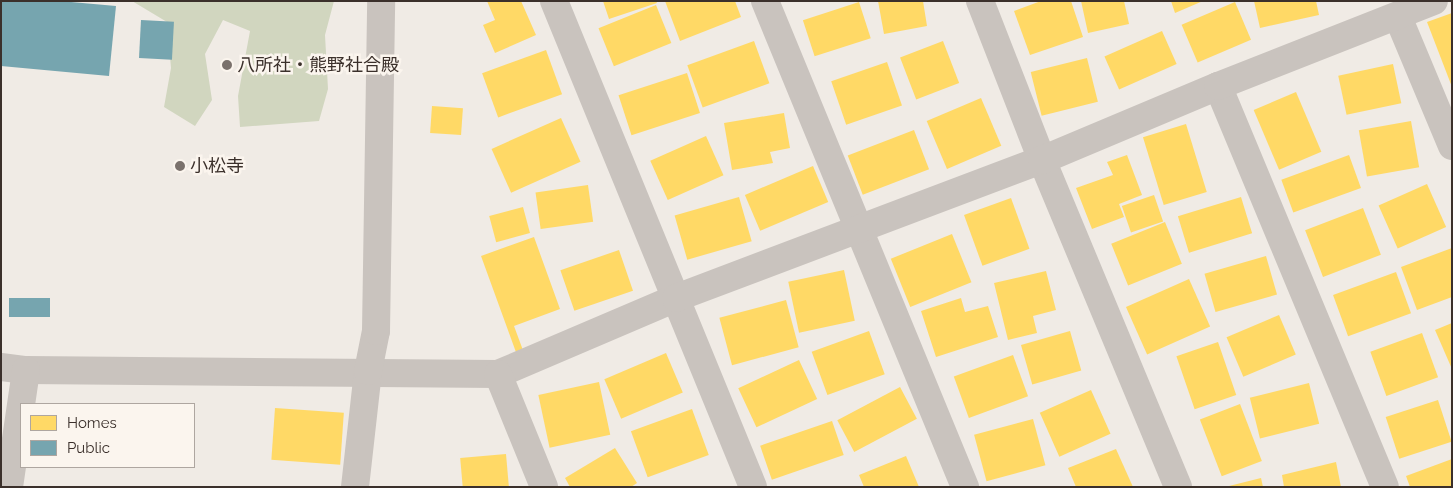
<!DOCTYPE html>
<meta charset="utf-8">
<style>
body{margin:0}
#map{position:relative;width:1453px;height:488px;overflow:hidden;background:#f0ebe5;font-family:Raleway,"Noto Sans JP",sans-serif}
div>[style]{position:absolute}
.green>*{inset:0;background:#d1d6bf}
.homes>*{inset:0;background:#ffd966;transform-origin:0 0}
.public>*{inset:0;background:#76a5af;transform-origin:0 0}
.minor>*{height:28px;margin:-14px;padding:0 14px;transform-origin:14px;border-radius:14px;background:#c9c3be}
.dots>*{width:14px;height:14px;translate:-50% -50%;box-sizing:border-box;border:2px solid #fbf5ee;border-radius:50%}
span{translate:-50% -50%;white-space:nowrap;text-align:center;line-height:1.15;-webkit-text-stroke:5px #fbf5ee;paint-order:stroke}
.poi-label{font-size:18px;color:#3b302b}
.left{translate:0 -50%;text-align:left}
.frame{position:absolute;inset:0;border:2px solid #3b302b;pointer-events:none}
.legend{position:absolute;left:20px;top:403px;width:175px;height:65px;box-sizing:border-box;background:#fbf5ee;border:1px solid #aea6a0;margin:0;padding:6px 9px;list-style:none;font-size:15px;color:#3b302b}
.legend li{display:flex;align-items:center;gap:10px;height:25px}
.legend b{width:25px;border:1px solid #aea6a0}
</style>
<div id="map">
<div class="green">
<div style="clip-path:polygon(132px 1px,334px 1px,325px 35px,328px 89px,319px 121px,240px 127px,238px 96px,250px 31px,223px 20px,205px 54px,212px 100px,195px 126px,164px 107px,171px 68px,167px 22px)"></div>
</div>
<div class="homes">
<div style="clip-path:polygon(487px 1px,521px 1px,536px 35px,495px 53px,483px 25px,495px 20px)"></div>
<div style="clip-path:polygon(603px 1px,656px 1px,657px 3px,609px 19px)"></div>
<div style="clip-path:polygon(665px 1px,735px 1px,741px 17px,680px 41px)"></div>
<div style="clip-path:polygon(878px 1px,923px 1px,927px 26px,884px 34px)"></div>
<div style="clip-path:polygon(1041px 1px,1071px 1px,1083px 37px,1030px 55px,1014px 11px)"></div>
<div style="clip-path:polygon(1081px 1px,1124px 1px,1129px 24px,1088px 33px)"></div>
<div style="clip-path:polygon(1171px 1px,1203px 1px,1175px 13px)"></div>
<div style="clip-path:polygon(1254px 1px,1316px 1px,1319px 15px,1260px 28px)"></div>
<div style="left:859px;top:2px;width:38px;height:59px;rotate:72deg"></div>
<div style="left:1235px;top:2px;width:41px;height:58px;rotate:67deg"></div>
<div style="left:656px;top:5px;width:41px;height:62px;rotate:68deg"></div>
<div style="clip-path:polygon(1452px 13px,1452px 87px,1427px 22px)"></div>
<div style="left:1162px;top:31px;width:36px;height:63px;rotate:66deg"></div>
<div style="left:754px;top:41px;width:45px;height:71px;rotate:70deg"></div>
<div style="left:943px;top:41px;width:45px;height:46px;rotate:69deg"></div>
<div style="left:546px;top:50px;width:47px;height:68px;rotate:70deg"></div>
<div style="left:1087px;top:58px;width:45px;height:58px;rotate:76deg"></div>
<div style="left:887px;top:62px;width:46px;height:59px;rotate:71deg"></div>
<div style="left:1393px;top:64px;width:40px;height:56px;rotate:78deg"></div>
<div style="left:687px;top:73px;width:42px;height:72px;rotate:72deg"></div>
<div style="left:1296px;top:92px;width:65px;height:46px;rotate:67deg"></div>
<div style="left:981px;top:98px;width:52px;height:59px;rotate:67deg"></div>
<div style="left:432px;top:106px;width:31px;height:27px;rotate:4deg"></div>
<div style="clip-path:polygon(784px 113px,790px 148px,770px 152px,773px 163px,732px 170px,724px 123px)"></div>
<div style="left:561px;top:118px;width:48px;height:76px;rotate:66deg"></div>
<div style="left:1411px;top:121px;width:47px;height:53px;rotate:80deg"></div>
<div style="left:1186px;top:124px;width:71px;height:45px;rotate:73deg"></div>
<div style="left:914px;top:130px;width:42px;height:71px;rotate:69deg"></div>
<div style="left:706px;top:136px;width:43px;height:61px;rotate:66deg"></div>
<div style="clip-path:polygon(1127px 155px,1142px 195px,1119px 204px,1124px 217px,1092px 229px,1076px 188px,1113px 175px,1107px 162px)"></div>
<div style="left:1349px;top:155px;width:35px;height:72px;rotate:70deg"></div>
<div style="left:813px;top:166px;width:39px;height:74px;rotate:67deg"></div>
<div style="left:1427px;top:184px;width:47px;height:53px;rotate:66deg"></div>
<div style="left:588px;top:185px;width:37px;height:53px;rotate:82deg"></div>
<div style="left:1154px;top:195px;width:28px;height:34px;rotate:71deg"></div>
<div style="left:739px;top:197px;width:46px;height:67px;rotate:74deg"></div>
<div style="left:1241px;top:197px;width:38px;height:66px;rotate:73deg"></div>
<div style="left:1011px;top:198px;width:54px;height:50px;rotate:70deg"></div>
<div style="left:523px;top:207px;width:27px;height:35px;rotate:75deg"></div>
<div style="left:1363px;top:208px;width:50px;height:62px;rotate:69deg"></div>
<div style="left:1165px;top:222px;width:45px;height:58px;rotate:68deg"></div>
<div style="left:952px;top:234px;width:52px;height:66px;rotate:68deg"></div>
<div style="clip-path:polygon(534px 237px,560px 309px,514px 326px,524px 353px,517px 355px,481px 256px)"></div>
<div style="clip-path:polygon(1452px 248px,1452px 297px,1417px 310px,1401px 267px)"></div>
<div style="left:619px;top:250px;width:43px;height:62px;rotate:71deg"></div>
<div style="left:1266px;top:256px;width:40px;height:64px;rotate:74deg"></div>
<div style="left:844px;top:270px;width:52px;height:57px;rotate:78deg"></div>
<div style="clip-path:polygon(1046px 271px,1056px 310px,1033px 316px,1037px 333px,1008px 340px,994px 283px)"></div>
<div style="left:1396px;top:272px;width:44px;height:67px;rotate:70deg"></div>
<div style="left:1189px;top:279px;width:52px;height:69px;rotate:66deg"></div>
<div style="clip-path:polygon(961px 298px,965px 312px,988px 306px,998px 337px,936px 357px,921px 311px)"></div>
<div style="left:786px;top:300px;width:49px;height:69px;rotate:75deg"></div>
<div style="left:1279px;top:315px;width:43px;height:57px;rotate:67deg"></div>
<div style="clip-path:polygon(1452px 323px,1452px 369px,1435px 330px)"></div>
<div style="left:869px;top:331px;width:46px;height:61px;rotate:70deg"></div>
<div style="left:1070px;top:331px;width:41px;height:51px;rotate:74deg"></div>
<div style="left:1422px;top:333px;width:47px;height:55px;rotate:70deg"></div>
<div style="left:1218px;top:342px;width:56px;height:44px;rotate:71deg"></div>
<div style="left:666px;top:353px;width:43px;height:67px;rotate:67deg"></div>
<div style="left:1013px;top:355px;width:44px;height:63px;rotate:70deg"></div>
<div style="left:799px;top:360px;width:43px;height:67px;rotate:65deg"></div>
<div style="left:599px;top:382px;width:54px;height:62px;rotate:78deg"></div>
<div style="left:1309px;top:383px;width:42px;height:61px;rotate:76deg"></div>
<div style="left:900px;top:387px;width:36px;height:71px;rotate:62deg"></div>
<div style="left:1091px;top:390px;width:48px;height:56px;rotate:66deg"></div>
<div style="left:1438px;top:400px;width:44px;height:55px;rotate:72deg"></div>
<div style="left:1240px;top:404px;width:61px;height:43px;rotate:69deg"></div>
<div style="left:275px;top:408px;width:69px;height:52px;rotate:4deg"></div>
<div style="left:692px;top:409px;width:49px;height:65px;rotate:70deg"></div>
<div style="left:1033px;top:419px;width:48px;height:61px;rotate:75deg"></div>
<div style="left:832px;top:421px;width:36px;height:76px;rotate:71deg"></div>
<div style="clip-path:polygon(615px 448px,637px 483px,631px 487px,570px 487px,565px 478px)"></div>
<div style="clip-path:polygon(1116px 449px,1133px 487px,1076px 487px,1068px 468px)"></div>
<div style="left:506px;top:454px;width:33px;height:46px;rotate:85deg"></div>
<div style="clip-path:polygon(906px 456px,919px 487px,864px 487px,859px 475px)"></div>
<div style="clip-path:polygon(1452px 459px,1452px 487px,1410px 487px,1406px 476px)"></div>
<div style="clip-path:polygon(1336px 462px,1341px 487px,1284px 487px,1282px 475px)"></div>
<div style="clip-path:polygon(1261px 478px,1263px 487px,1229px 487px,1229px 486px)"></div>
</div>
<div class="public">
<div style="clip-path:polygon(1px 1px,60px 1px,116px 6px,109px 76px,1px 66px)"></div>
<div style="left:141px;top:20px;width:33px;height:38px;rotate:3deg"></div>
<div style="left:9px;top:298px;width:41px;height:19px"></div>
</div>
<div class="minor">
<div style="left:554px;top:1px;width:525px;rotate:67.73deg"></div>
<div style="left:765px;top:1px;width:526px;rotate:67.63deg"></div>
<div style="left:980px;top:1px;width:171px;rotate:68.7deg"></div>
<div style="left:1042px;top:160px;width:354px;rotate:67.4deg"></div>
<div style="left:1398px;top:17px;width:140px;rotate:67.3deg"></div>
<div style="left:1218px;top:86px;width:434px;rotate:67.4deg"></div>
<div style="left:1px;top:367px;width:25px;rotate:7deg"></div>
<div style="left:26px;top:370px;width:472px;rotate:0.5deg"></div>
<div style="left:498px;top:374px;width:194px;rotate:-23.1deg"></div>
<div style="left:676px;top:298px;width:391px;rotate:-20.7deg"></div>
<div style="left:1042px;top:160px;width:191px;rotate:-22.8deg"></div>
<div style="left:1218px;top:86px;width:232px;rotate:-21.5deg"></div>
<div style="left:498px;top:374px;width:122px;rotate:67.8deg"></div>
<div style="left:9px;top:487px;width:118px;rotate:-81.7deg"></div>
<div style="left:355px;top:487px;width:117px;rotate:-83.6deg"></div>
<div style="left:368px;top:371px;width:41px;rotate:-78.7deg"></div>
<div style="left:376px;top:331px;width:330px;rotate:-89.1deg"></div>
</div>
<div class="dots">
<div style="left:227px;top:65px;background:#7a716c"></div>
<div style="left:180px;top:166px;background:#7a716c"></div>
</div>
<div class="poi-label">
<span class="left" style="left:237px;top:65px">八所社・熊野社合殿</span>
<span class="left" style="left:190px;top:166px">小松寺</span>
</div>
<div class="frame"></div>
<ul class="legend">
<li><b style="height:14px;background:#ffd966"></b>Homes</li>
<li><b style="height:14px;background:#76a5af"></b>Public</li>
</ul>
</div>
